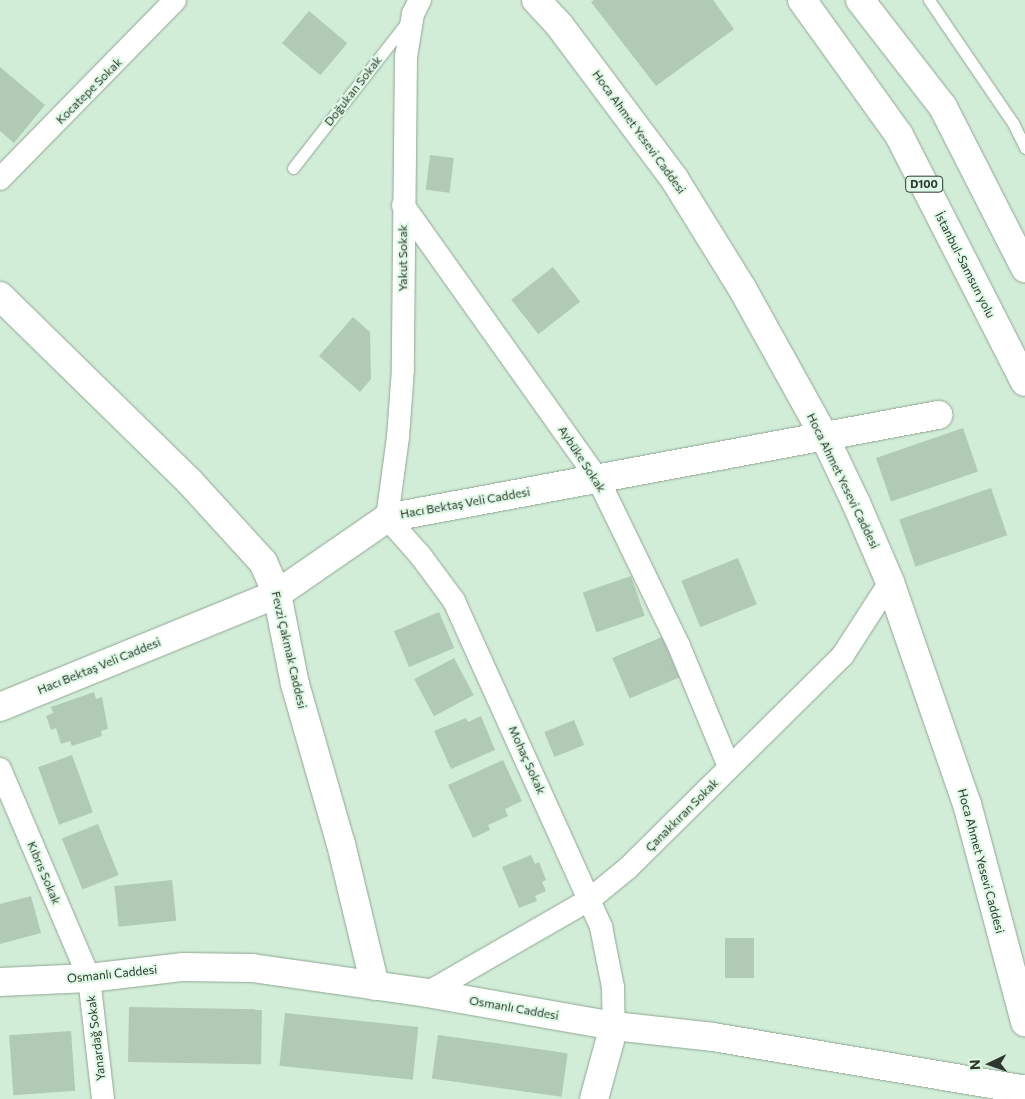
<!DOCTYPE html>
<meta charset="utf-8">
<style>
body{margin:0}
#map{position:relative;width:1025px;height:1099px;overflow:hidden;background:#d1ecd7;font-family:Commissioner,sans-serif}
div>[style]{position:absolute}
.building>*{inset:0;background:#b0cab5;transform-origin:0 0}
.roads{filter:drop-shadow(0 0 1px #8ea793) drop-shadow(0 0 1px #8ea793)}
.service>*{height:11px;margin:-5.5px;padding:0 5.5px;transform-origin:5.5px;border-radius:5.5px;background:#fff}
.minor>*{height:22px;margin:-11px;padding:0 11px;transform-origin:11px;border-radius:11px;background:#fff}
.tertiary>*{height:28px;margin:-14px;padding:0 14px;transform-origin:14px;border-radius:14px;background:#fff}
.trunk>*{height:28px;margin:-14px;padding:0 14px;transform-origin:14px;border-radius:14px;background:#fff}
span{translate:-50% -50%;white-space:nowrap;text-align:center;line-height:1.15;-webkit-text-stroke:4px #def9e4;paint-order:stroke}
.shield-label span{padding:1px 4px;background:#def9e4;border:1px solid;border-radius:4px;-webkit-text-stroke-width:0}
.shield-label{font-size:11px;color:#2d372f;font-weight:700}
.street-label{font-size:12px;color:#2d372f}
.north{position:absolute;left:965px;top:1039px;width:50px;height:50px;-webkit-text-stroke:4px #def9e4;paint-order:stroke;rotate:267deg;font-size:14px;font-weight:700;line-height:20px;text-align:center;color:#2d372f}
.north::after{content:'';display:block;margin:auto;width:18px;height:22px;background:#2d372f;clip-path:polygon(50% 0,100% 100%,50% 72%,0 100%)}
</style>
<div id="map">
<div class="building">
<div style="clip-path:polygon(594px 0,713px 0,734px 29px,656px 86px,591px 2px)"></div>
<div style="left:309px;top:11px;width:50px;height:42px;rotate:40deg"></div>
<div style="clip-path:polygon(0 67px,45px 105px,14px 143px,0 131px)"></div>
<div style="left:430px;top:155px;width:24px;height:35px;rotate:7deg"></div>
<div style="left:553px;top:267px;width:44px;height:53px;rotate:52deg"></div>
<div style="clip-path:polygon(353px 317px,370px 332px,371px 379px,360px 392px,319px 356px)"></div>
<div style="left:963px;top:428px;width:46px;height:92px;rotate:71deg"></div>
<div style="left:991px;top:488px;width:50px;height:97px;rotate:71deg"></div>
<div style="left:738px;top:558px;width:50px;height:61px;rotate:68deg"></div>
<div style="left:631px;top:576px;width:42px;height:51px;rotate:71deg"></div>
<div style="left:439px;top:612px;width:39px;height:49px;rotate:67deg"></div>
<div style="left:662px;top:637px;width:44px;height:54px;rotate:67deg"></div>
<div style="left:454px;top:658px;width:42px;height:45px;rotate:62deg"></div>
<div style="clip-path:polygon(94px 692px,96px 699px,102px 697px,108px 729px,101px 731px,102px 736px,72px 746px,70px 741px,61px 744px,56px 728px,51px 730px,46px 716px,53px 713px,51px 707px)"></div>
<div style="clip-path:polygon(481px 716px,495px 750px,451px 769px,434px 731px,466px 718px,468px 722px)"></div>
<div style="left:574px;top:720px;width:27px;height:32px;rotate:68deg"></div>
<div style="left:72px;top:755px;width:61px;height:36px;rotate:70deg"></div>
<div style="clip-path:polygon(503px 760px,522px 801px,505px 809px,508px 816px,488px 825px,490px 830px,473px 838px,448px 785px)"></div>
<div style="left:98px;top:824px;width:55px;height:39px;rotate:68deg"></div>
<div style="clip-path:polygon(531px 855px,535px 864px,539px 862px,546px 880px,542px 882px,546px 891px,535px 896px,537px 901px,519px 908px,502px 867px)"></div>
<div style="left:172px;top:880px;width:41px;height:58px;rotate:84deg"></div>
<div style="clip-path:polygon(31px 896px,41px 933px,0 944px,0 904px)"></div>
<div style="left:725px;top:938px;width:29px;height:40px"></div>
<div style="left:129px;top:1007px;width:133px;height:55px;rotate:1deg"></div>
<div style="left:285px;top:1013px;width:134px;height:53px;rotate:6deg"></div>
<div style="left:71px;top:1031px;width:60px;height:62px;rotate:86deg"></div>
<div style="left:438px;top:1035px;width:131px;height:44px;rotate:8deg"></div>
</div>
<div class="roads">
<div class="service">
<div style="left:929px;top:0;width:149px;rotate:55.7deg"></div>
<div style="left:1013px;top:123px;width:28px;rotate:64deg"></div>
<div style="left:293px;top:168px;width:185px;rotate:-52deg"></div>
</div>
<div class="minor">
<div style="left:420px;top:0;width:16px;rotate:117deg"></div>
<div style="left:413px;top:14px;width:44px;rotate:99.2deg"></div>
<div style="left:406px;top:57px;width:312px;rotate:90.6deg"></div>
<div style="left:403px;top:369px;width:68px;rotate:94.2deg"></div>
<div style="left:398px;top:437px;width:82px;rotate:97.7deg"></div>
<div style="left:387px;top:518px;width:50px;rotate:48.3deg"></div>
<div style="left:420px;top:555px;width:57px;rotate:53.5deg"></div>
<div style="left:454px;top:601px;width:358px;rotate:65.7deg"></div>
<div style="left:601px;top:927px;width:61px;rotate:78.7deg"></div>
<div style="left:613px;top:987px;width:39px;rotate:89deg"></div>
<div style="left:0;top:179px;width:250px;rotate:-45.6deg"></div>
<div style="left:403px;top:205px;width:336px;rotate:54.6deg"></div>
<div style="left:598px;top:479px;width:186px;rotate:64.1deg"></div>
<div style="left:679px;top:646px;width:131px;rotate:67.5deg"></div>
<div style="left:0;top:769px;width:227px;rotate:66.9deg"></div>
<div style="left:89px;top:978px;width:122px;rotate:83.4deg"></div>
<div style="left:427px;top:993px;width:187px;rotate:-29.9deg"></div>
<div style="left:589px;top:900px;width:50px;rotate:-39.4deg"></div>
<div style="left:628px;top:868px;width:303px;rotate:-44.7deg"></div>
<div style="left:843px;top:655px;width:87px;rotate:-57.2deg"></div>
</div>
<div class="tertiary">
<div style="left:536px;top:0;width:35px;rotate:47deg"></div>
<div style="left:560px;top:26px;width:192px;rotate:53.2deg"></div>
<div style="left:675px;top:180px;width:127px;rotate:58.2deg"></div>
<div style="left:742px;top:288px;width:171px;rotate:61deg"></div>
<div style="left:825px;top:438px;width:72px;rotate:64.5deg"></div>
<div style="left:856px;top:503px;width:86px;rotate:66.7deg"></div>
<div style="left:890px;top:582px;width:235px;rotate:70.9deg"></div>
<div style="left:967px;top:804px;width:226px;rotate:75.1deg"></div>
<div style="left:0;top:296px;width:264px;rotate:44.4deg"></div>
<div style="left:189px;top:481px;width:110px;rotate:47.6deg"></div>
<div style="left:263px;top:562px;width:35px;rotate:66deg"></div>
<div style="left:277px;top:594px;width:92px;rotate:78.7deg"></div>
<div style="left:295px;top:684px;width:166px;rotate:74deg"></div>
<div style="left:341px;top:844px;width:146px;rotate:76.5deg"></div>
<div style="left:0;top:707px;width:299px;rotate:-22.2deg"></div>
<div style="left:277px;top:594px;width:134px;rotate:-34.6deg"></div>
<div style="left:387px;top:518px;width:561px;rotate:-10.59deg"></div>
<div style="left:0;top:982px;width:89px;rotate:-2.6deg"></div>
<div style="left:89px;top:978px;width:95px;rotate:-6.7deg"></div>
<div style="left:183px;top:967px;width:69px;rotate:0.8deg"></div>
<div style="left:252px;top:968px;width:177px;rotate:8.1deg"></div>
<div style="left:427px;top:993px;width:190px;rotate:10deg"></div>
<div style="left:614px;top:1026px;width:100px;rotate:6.3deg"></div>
<div style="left:713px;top:1037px;width:316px;rotate:9.6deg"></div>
<div style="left:594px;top:1099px;width:76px;rotate:-74.7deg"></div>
</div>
<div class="trunk">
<div style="left:802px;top:0;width:166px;rotate:54.3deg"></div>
<div style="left:899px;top:135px;width:277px;rotate:63deg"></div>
<div style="left:860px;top:0;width:135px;rotate:52.2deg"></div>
<div style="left:943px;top:107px;width:181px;rotate:63deg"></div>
</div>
</div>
<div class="shield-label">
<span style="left:924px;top:184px">D100</span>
</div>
<div class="street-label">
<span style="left:89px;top:91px;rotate:-45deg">Kocatepe Sokak</span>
<span style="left:353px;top:91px;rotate:-52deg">Doğukan Sokak</span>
<span style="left:639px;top:132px;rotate:54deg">Hoca Ahmet Yesevi Caddesi</span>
<span style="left:403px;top:258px;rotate:-90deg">Yakut Sokak</span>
<span style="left:965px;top:265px;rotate:63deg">İstanbul-Samsun yolu</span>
<span style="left:582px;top:459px;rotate:57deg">Aybüke Sokak</span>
<span style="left:843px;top:481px;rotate:64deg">Hoca Ahmet Yesevi Caddesi</span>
<span style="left:465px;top:503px;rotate:-10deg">Hacı Bektaş Veli Caddesi</span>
<span style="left:289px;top:650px;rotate:77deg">Fevzi Çakmak Caddesi</span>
<span style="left:99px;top:666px;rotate:-22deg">Hacı Bektaş Veli Caddesi</span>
<span style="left:527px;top:760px;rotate:66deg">Mohaç Sokak</span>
<span style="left:682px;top:815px;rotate:-45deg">Çanakkıran Sokak</span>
<span style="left:981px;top:861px;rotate:75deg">Hoca Ahmet Yesevi Caddesi</span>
<span style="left:44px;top:873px;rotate:67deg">Kıbrıs Sokak</span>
<span style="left:112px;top:974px;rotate:-6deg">Osmanlı Caddesi</span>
<span style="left:514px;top:1008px;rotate:10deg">Osmanlı Caddesi</span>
<span style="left:96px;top:1038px;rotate:-97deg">Yanardağ Sokak</span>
</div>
<div class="north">N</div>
</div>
